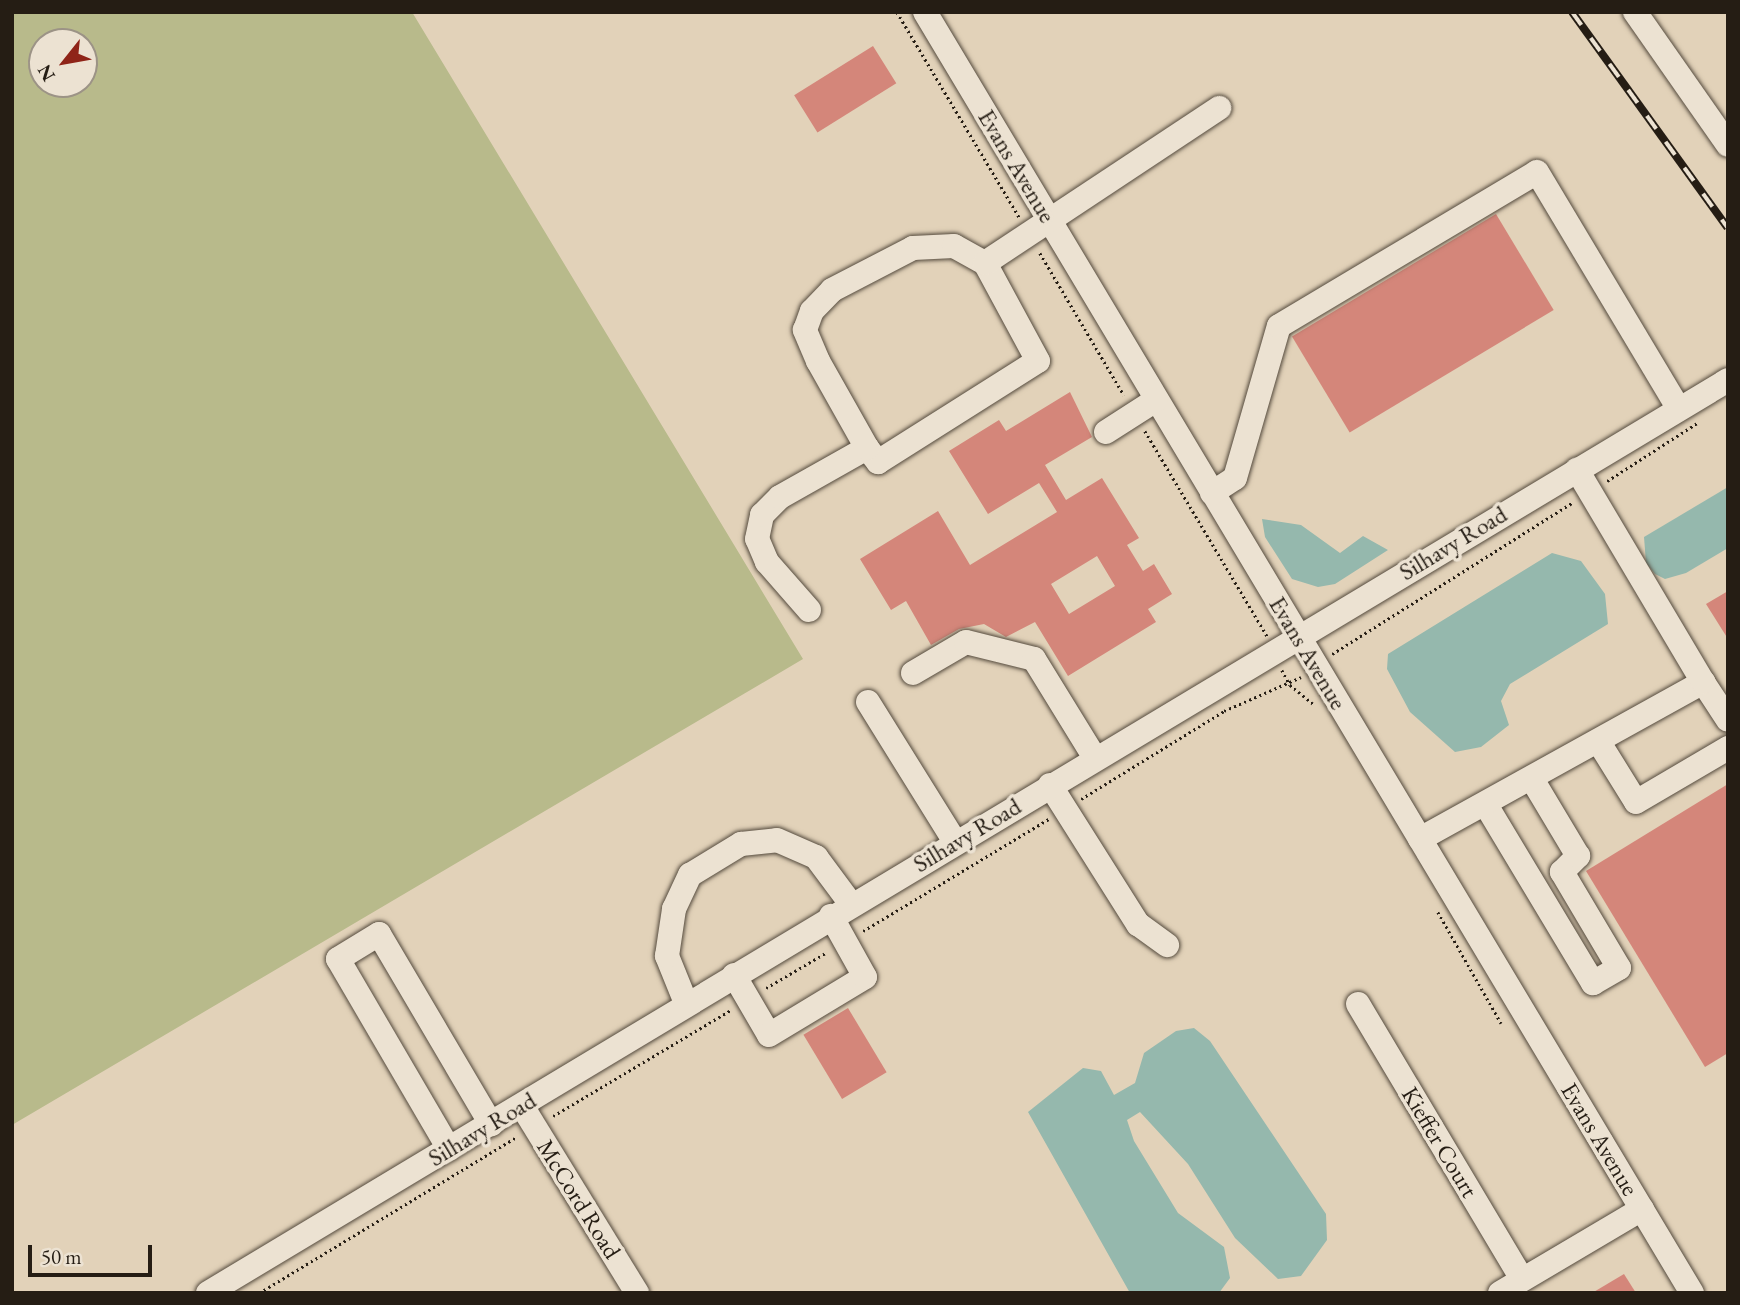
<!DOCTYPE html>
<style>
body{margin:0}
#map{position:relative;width:1740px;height:1305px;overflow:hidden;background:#e2d2b9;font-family:"EB Garamond",serif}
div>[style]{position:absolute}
.green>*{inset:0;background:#b8ba8b}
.water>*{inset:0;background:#95b8ad}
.building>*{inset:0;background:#d4867a;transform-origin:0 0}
.path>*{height:2.5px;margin-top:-1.25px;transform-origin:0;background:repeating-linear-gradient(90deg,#251d14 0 2px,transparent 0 5.5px)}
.roads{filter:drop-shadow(0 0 2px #544a3d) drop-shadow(0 0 2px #544a3d)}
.minor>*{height:24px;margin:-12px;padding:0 12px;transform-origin:12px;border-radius:12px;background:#ece2d2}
.rail>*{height:8px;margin-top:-4px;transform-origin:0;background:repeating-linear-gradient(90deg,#ece2d2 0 16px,#251d14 0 32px);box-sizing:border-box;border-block:2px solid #251d14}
span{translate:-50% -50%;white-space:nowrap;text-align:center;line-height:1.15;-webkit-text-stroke:7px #ece2d2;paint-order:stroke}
.street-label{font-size:24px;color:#251d14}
.frame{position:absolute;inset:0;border:14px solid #251d14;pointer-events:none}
.north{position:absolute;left:28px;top:28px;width:70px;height:70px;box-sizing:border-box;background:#ece2d2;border:2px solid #9c9386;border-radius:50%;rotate:239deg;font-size:19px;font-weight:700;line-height:28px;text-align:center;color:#251d14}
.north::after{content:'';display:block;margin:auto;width:24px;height:32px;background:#8f2418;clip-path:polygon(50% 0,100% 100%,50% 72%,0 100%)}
.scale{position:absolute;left:28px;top:1245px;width:124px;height:32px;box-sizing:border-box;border:4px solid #251d14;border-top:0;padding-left:9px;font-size:21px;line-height:24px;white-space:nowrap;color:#251d14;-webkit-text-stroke:5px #ece2d2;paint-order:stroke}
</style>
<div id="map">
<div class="green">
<div style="clip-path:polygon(evenodd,12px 12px,412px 12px,803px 659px,12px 1125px,12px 12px,42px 42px,84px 42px,84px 84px,42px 84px,42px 42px)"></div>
</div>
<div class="water">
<div style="clip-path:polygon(1728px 487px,1728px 548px,1686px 573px,1665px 579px,1655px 574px,1646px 563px,1644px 537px)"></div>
<div style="clip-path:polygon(1262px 519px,1301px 525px,1340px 553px,1363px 536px,1388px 550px,1335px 584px,1318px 587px,1292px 579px,1265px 537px)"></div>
<div style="clip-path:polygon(1552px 553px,1581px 561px,1605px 594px,1608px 624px,1510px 684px,1501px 701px,1509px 725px,1481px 747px,1455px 752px,1410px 712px,1387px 669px,1388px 654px)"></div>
<div style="clip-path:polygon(1194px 1028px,1210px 1041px,1326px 1214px,1327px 1240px,1301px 1276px,1278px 1279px,1235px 1238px,1188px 1164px,1140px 1112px,1127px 1120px,1134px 1141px,1178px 1213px,1224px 1247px,1230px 1278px,1219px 1293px,1130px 1293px,1028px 1112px,1083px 1068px,1101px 1071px,1114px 1095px,1135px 1083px,1144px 1053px,1176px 1031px)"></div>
</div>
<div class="building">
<div style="left:873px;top:46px;width:44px;height:93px;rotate:58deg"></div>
<div style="left:1496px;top:214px;width:112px;height:238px;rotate:59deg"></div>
<div style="clip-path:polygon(evenodd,1070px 392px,1092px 437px,1045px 465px,1066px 500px,1102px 478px,1139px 538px,1127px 545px,1143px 571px,1154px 564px,1172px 594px,1148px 609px,1156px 622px,1068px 676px,1035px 622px,1006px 637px,984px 624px,959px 629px,931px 645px,906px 601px,891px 610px,860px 559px,938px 511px,970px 565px,1057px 512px,1039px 483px,988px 514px,949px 451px,999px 420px,1006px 431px,1070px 392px,1097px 556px,1115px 586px,1069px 614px,1051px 584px,1097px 556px)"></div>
<div style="clip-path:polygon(1728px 591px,1728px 639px,1706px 604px)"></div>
<div style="clip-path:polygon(1728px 784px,1728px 1053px,1705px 1067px,1586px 871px)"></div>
<div style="left:848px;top:1008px;width:75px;height:52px;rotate:59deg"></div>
<div style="clip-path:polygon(1624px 1274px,1636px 1293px,1592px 1293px)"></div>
</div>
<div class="path">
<div style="left:897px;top:12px;width:239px;rotate:59.2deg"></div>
<div style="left:1040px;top:253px;width:165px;rotate:59.4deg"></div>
<div style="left:1145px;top:431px;width:239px;rotate:59.2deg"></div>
<div style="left:1607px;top:481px;width:109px;rotate:-32.7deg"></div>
<div style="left:1332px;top:654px;width:284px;rotate:-32.2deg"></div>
<div style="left:1282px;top:670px;width:17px;rotate:62deg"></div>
<div style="left:1290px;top:685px;width:32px;rotate:39deg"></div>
<div style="left:1081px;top:799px;width:168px;rotate:-31.6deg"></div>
<div style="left:1224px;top:711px;width:84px;rotate:-23.8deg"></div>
<div style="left:1438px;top:912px;width:128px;rotate:60.4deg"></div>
<div style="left:863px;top:931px;width:217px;rotate:-31.1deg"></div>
<div style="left:766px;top:988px;width:71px;rotate:-30.5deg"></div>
<div style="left:553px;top:1116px;width:207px;rotate:-30.8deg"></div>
<div style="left:259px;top:1293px;width:301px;rotate:-31.2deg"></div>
</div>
<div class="roads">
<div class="minor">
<div style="left:925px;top:12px;width:1493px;rotate:59.09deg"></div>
<div style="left:1635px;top:12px;width:162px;rotate:55deg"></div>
<div style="left:1106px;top:432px;width:59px;rotate:-32.6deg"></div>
<div style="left:867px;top:448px;width:18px;rotate:52deg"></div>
<div style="left:878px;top:462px;width:189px;rotate:-32.3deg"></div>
<div style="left:1038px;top:361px;width:111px;rotate:-118.4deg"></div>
<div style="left:1212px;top:493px;width:27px;rotate:-33deg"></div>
<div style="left:1235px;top:478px;width:158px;rotate:-73.9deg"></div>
<div style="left:1279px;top:326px;width:300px;rotate:-30.8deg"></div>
<div style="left:1537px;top:172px;width:276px;rotate:59.1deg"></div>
<div style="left:809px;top:610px;width:64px;rotate:-131.2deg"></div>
<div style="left:767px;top:562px;width:25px;rotate:-113deg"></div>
<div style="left:757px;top:539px;width:25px;rotate:-78deg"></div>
<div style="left:762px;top:515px;width:25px;rotate:-45deg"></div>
<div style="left:780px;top:497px;width:100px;rotate:-29.4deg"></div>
<div style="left:867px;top:448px;width:100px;rotate:-119.4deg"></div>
<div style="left:818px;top:361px;width:34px;rotate:-113deg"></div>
<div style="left:805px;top:330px;width:20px;rotate:-70deg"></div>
<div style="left:812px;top:311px;width:29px;rotate:-46deg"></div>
<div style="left:832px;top:290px;width:91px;rotate:-27.4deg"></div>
<div style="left:913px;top:248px;width:41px;rotate:-2.8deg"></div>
<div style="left:954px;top:246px;width:35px;rotate:29deg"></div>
<div style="left:985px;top:263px;width:281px;rotate:-33.5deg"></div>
<div style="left:913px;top:673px;width:61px;rotate:-30.3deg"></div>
<div style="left:966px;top:642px;width:70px;rotate:14deg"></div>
<div style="left:1034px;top:659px;width:116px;rotate:58.4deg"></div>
<div style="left:1703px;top:682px;width:45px;rotate:56.7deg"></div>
<div style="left:868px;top:702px;width:165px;rotate:58.1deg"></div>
<div style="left:1600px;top:744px;width:68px;rotate:58.2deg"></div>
<div style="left:1636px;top:802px;width:107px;rotate:-30.4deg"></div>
<div style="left:1050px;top:785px;width:165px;rotate:57.7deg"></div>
<div style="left:1138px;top:924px;width:36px;rotate:36deg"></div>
<div style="left:1486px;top:805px;width:208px;rotate:59deg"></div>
<div style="left:1593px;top:983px;width:30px;rotate:-30deg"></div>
<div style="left:1619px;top:968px;width:112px;rotate:-120.7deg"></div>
<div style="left:1562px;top:872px;width:23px;rotate:-45deg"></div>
<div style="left:1578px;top:856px;width:90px;rotate:-120.9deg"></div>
<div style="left:1420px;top:839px;width:324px;rotate:-29deg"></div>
<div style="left:1703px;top:682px;width:247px;rotate:-120.7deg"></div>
<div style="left:734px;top:975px;width:69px;rotate:59.7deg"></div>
<div style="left:769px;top:1035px;width:112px;rotate:-31.1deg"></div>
<div style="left:865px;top:977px;width:70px;rotate:-119.1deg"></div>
<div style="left:686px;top:1003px;width:51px;rotate:-112deg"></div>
<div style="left:667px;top:956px;width:48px;rotate:-81.5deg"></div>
<div style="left:674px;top:909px;width:38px;rotate:-65deg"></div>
<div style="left:690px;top:875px;width:60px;rotate:-31.3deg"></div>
<div style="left:741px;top:844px;width:36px;rotate:-6deg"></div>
<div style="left:777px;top:840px;width:43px;rotate:23.6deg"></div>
<div style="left:816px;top:857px;width:59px;rotate:53.3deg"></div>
<div style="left:1358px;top:1004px;width:320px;rotate:59.2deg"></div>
<div style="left:522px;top:1106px;width:220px;rotate:58.4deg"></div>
<div style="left:449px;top:1149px;width:220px;rotate:-120.3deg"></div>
<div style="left:338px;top:959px;width:48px;rotate:-31.4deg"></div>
<div style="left:379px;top:934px;width:221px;rotate:59.5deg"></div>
<div style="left:208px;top:1293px;width:1773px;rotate:-30.99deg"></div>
<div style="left:1500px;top:1293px;width:165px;rotate:-30.6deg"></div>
</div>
</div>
<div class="rail">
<div style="left:1572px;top:12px;width:266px;rotate:54.2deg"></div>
</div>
<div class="street-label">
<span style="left:1017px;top:166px;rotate:59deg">Evans Avenue</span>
<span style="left:1453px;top:543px;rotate:-31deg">Silhavy Road</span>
<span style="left:1308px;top:653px;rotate:59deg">Evans Avenue</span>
<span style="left:967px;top:835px;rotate:-31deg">Silhavy Road</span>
<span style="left:482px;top:1129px;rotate:-31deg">Silhavy Road</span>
<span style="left:1600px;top:1139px;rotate:59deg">Evans Avenue</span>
<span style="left:1440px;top:1142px;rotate:59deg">Kieffer Court</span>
<span style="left:579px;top:1199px;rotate:58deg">McCord Road</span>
</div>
<div class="frame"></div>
<div class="north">N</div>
<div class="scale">50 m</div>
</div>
